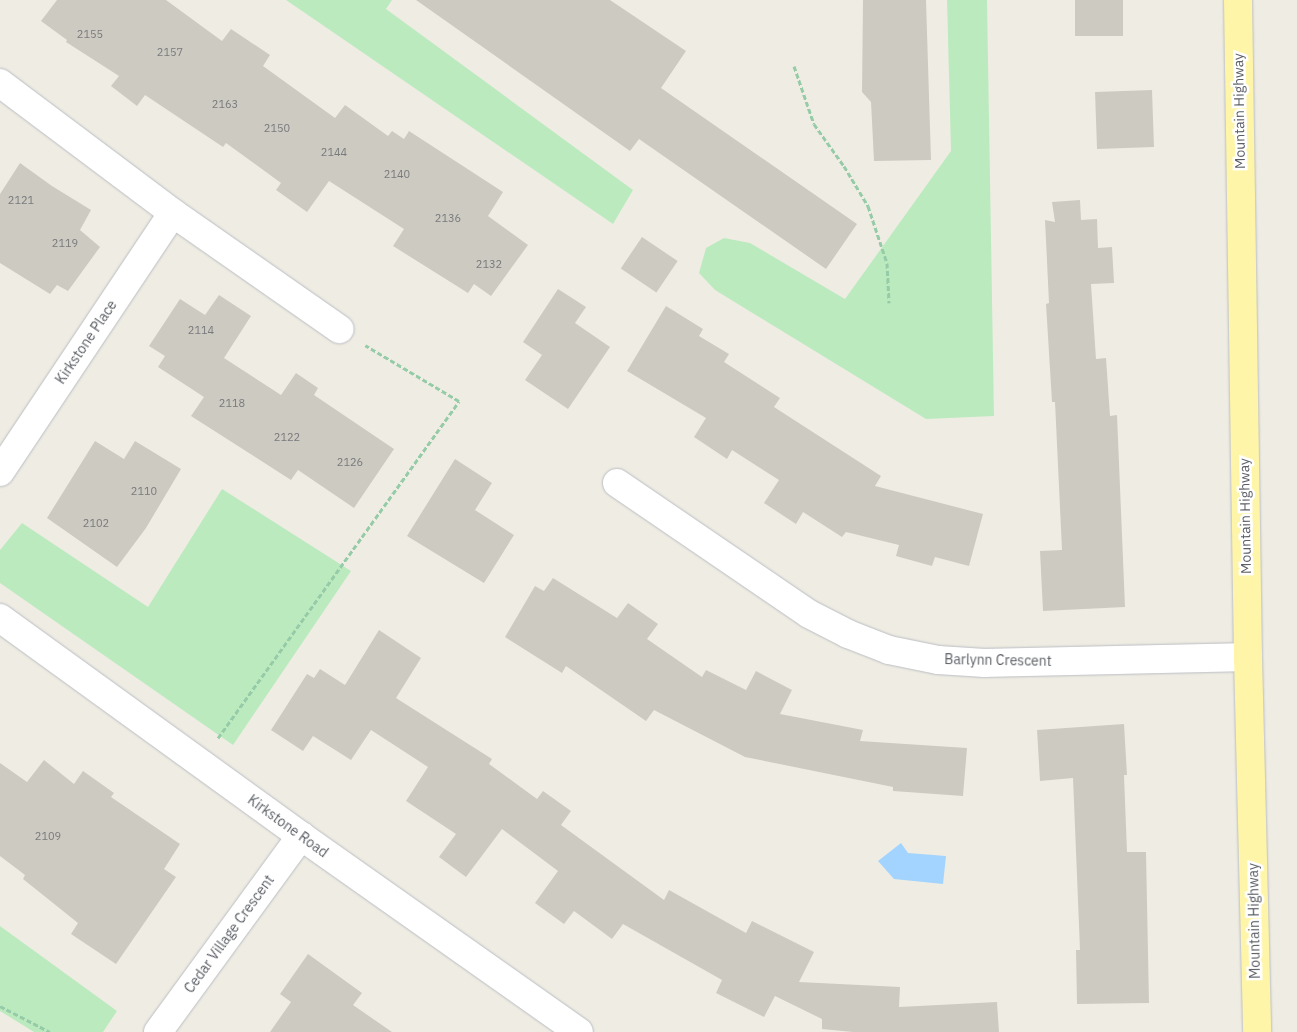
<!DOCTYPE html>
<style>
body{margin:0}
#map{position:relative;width:1297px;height:1032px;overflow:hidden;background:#efede3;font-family:"IBM Plex Sans",sans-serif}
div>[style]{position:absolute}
.green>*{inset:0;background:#bceabf}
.water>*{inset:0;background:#a3d3ff}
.building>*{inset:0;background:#cdcac2;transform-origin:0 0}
.path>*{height:3px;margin-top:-1.5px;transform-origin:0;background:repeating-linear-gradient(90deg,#95cba7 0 5px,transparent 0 7.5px)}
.roads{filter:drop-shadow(0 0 1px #bbbdc3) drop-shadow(0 0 1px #bbbdc3)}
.minor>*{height:28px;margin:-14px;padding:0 14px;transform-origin:14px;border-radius:14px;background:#fff}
.major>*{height:28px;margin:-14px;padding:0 14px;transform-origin:14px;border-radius:14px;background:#fff5a8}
span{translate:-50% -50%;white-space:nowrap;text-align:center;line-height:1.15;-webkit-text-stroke:5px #fff;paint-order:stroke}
.number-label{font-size:11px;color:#787a7c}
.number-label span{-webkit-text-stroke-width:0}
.street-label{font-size:14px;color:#5b5f65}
</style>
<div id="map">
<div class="green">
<div style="clip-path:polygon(286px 0,392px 0,386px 9px,633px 190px,613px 224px)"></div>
<div style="clip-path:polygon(947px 0,987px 0,994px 416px,926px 419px,715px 290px,699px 273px,706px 248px,724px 238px,750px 243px,845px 299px,951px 151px)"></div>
<div style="clip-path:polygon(222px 489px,351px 571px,233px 745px,0 583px,0 550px,22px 523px,148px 607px)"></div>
<div style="clip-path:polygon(0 926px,117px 1011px,103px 1032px,34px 1032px,0 1011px)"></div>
</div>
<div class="water">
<div style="clip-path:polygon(901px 843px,908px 853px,946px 856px,943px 884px,894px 879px,878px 861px)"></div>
</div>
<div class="building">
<div style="clip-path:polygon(57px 0,166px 0,222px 41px,231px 29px,270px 55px,263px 66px,335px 118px,345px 105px,388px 136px,392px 131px,404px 139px,409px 131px,503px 192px,488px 216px,528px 245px,491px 296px,474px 284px,468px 293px,393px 246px,404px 229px,329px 181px,307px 212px,276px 190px,281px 183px,226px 143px,223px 147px,145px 95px,137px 106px,111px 86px,119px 76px,66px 42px,67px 40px,41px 21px)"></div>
<div style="clip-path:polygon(416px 0,610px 0,686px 51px,661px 88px,857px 224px,826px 269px,639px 139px,630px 151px)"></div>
<div style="clip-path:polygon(863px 0,926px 0,931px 160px,874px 161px,871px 102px,862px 92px)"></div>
<div style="left:1075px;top:0;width:48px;height:36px"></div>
<div style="left:1152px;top:90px;width:57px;height:57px;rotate:88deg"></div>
<div style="clip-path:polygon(20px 163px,52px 186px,91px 210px,80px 230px,100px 247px,68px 291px,57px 285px,50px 294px,0 263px,0 194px)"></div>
<div style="clip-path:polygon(1080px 200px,1081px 220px,1097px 219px,1098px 248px,1112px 247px,1114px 283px,1091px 284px,1096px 359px,1106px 358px,1110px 416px,1117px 415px,1125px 607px,1043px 611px,1040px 551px,1062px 550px,1055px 402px,1052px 402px,1046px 304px,1049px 303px,1045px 220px,1055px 222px,1052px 202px)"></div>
<div style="left:642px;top:237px;width:43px;height:38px;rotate:34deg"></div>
<div style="clip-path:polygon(558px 289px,586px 307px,575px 323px,610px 347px,568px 409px,525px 380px,542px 355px,523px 342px)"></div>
<div style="clip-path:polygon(219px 295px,251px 316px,224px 358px,281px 395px,296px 373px,318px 388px,314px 395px,394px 449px,354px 508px,298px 470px,291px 480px,191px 416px,204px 397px,158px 367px,165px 356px,149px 346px,180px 299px,205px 315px)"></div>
<div style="clip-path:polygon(666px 306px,703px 329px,699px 336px,729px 354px,724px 362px,780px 398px,774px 407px,881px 476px,875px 486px,983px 514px,969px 566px,935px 557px,932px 566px,896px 556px,899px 545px,846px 532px,842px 537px,803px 512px,796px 524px,764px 503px,779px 480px,732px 450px,727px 459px,694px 437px,706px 418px,627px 371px)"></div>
<div style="clip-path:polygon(95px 441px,124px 459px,135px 441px,181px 469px,146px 528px,117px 567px,47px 518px)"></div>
<div style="clip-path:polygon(455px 459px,492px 483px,475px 510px,514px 535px,484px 583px,407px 536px)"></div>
<div style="clip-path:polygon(553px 578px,617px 618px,628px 603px,658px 624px,647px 639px,702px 677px,706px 670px,746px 690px,756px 671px,792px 690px,780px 714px,863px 730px,860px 741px,967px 748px,963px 796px,893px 791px,893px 787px,745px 757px,654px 710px,646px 721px,566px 666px,562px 673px,505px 637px,535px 586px,544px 591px)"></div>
<div style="clip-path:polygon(379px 630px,421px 658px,396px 698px,492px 759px,489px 764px,537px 799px,543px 791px,571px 811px,561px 825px,664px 900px,669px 890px,746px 933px,752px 921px,814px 952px,799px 982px,900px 987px,899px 1007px,997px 1002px,999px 1032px,853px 1032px,822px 1029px,822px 1019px,775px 996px,764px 1017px,716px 993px,722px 980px,623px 924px,612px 939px,574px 911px,564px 924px,535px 903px,558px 871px,502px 829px,466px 877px,439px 857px,456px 834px,406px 801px,428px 767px,371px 730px,351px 760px,313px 736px,303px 751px,271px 730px,307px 674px,314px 678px,320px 669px,345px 685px)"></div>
<div style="clip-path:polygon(1124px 724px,1127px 775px,1124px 775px,1127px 852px,1146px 852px,1149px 1003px,1077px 1004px,1076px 950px,1080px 950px,1073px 778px,1040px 781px,1037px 730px)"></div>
<div style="clip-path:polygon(44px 760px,74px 784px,83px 771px,114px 793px,111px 797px,180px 844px,164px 869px,176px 877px,116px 964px,71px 934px,78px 923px,23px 879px,25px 875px,0 856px,0 763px,27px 782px)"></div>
<div style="clip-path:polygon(308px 954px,362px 993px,353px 1005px,392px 1032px,270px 1032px,291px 1002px,280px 994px)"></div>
</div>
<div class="path">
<div style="left:794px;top:66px;width:61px;rotate:71deg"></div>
<div style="left:814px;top:124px;width:52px;rotate:54.5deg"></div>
<div style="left:844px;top:166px;width:47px;rotate:59deg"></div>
<div style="left:868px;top:206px;width:60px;rotate:71.6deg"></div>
<div style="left:887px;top:263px;width:40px;rotate:87.1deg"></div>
<div style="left:218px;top:738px;width:414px;rotate:-54.4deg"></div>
<div style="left:459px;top:401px;width:109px;rotate:-149.2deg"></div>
<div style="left:0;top:1006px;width:56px;rotate:27.5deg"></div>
</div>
<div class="roads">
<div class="minor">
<div style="left:0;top:83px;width:216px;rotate:36.9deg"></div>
<div style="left:173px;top:213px;width:203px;rotate:34.9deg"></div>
<div style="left:0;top:472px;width:311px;rotate:-56.3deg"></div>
<div style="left:617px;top:483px;width:232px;rotate:34.3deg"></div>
<div style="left:809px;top:614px;width:44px;rotate:27.1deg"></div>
<div style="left:848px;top:634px;width:44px;rotate:21.3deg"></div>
<div style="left:889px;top:650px;width:50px;rotate:11.5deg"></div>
<div style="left:938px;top:660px;width:47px;rotate:3.7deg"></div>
<div style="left:985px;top:663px;width:263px;rotate:-1.3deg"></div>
<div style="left:0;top:618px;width:372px;rotate:35.9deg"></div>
<div style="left:301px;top:836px;width:340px;rotate:35.2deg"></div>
<div style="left:158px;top:1032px;width:243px;rotate:-53.9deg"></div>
</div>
<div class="major">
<div style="left:1238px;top:0;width:657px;rotate:89.13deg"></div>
<div style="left:1248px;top:657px;width:375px;rotate:88.6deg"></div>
</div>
</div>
<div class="number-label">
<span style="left:90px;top:34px">2155</span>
<span style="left:170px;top:52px">2157</span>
<span style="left:225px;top:104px">2163</span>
<span style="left:277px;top:128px">2150</span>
<span style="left:334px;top:152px">2144</span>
<span style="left:397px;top:174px">2140</span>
<span style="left:21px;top:200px">2121</span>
<span style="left:448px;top:218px">2136</span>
<span style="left:65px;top:243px">2119</span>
<span style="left:489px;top:264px">2132</span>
<span style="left:201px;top:330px">2114</span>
<span style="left:232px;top:403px">2118</span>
<span style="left:287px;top:437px">2122</span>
<span style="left:350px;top:462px">2126</span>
<span style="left:144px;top:491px">2110</span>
<span style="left:96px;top:523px">2102</span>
<span style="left:48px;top:836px">2109</span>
</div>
<div class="street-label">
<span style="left:1239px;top:111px;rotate:-91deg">Mountain Highway</span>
<span style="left:86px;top:342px;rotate:-56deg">Kirkstone Place</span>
<span style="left:1245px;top:516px;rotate:-91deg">Mountain Highway</span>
<span style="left:998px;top:660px;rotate:1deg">Barlynn Crescent</span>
<span style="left:288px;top:826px;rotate:36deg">Kirkstone Road</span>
<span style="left:1254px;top:921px;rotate:-91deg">Mountain Highway</span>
<span style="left:229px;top:934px;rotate:-54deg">Cedar Village Crescent</span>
</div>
</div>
